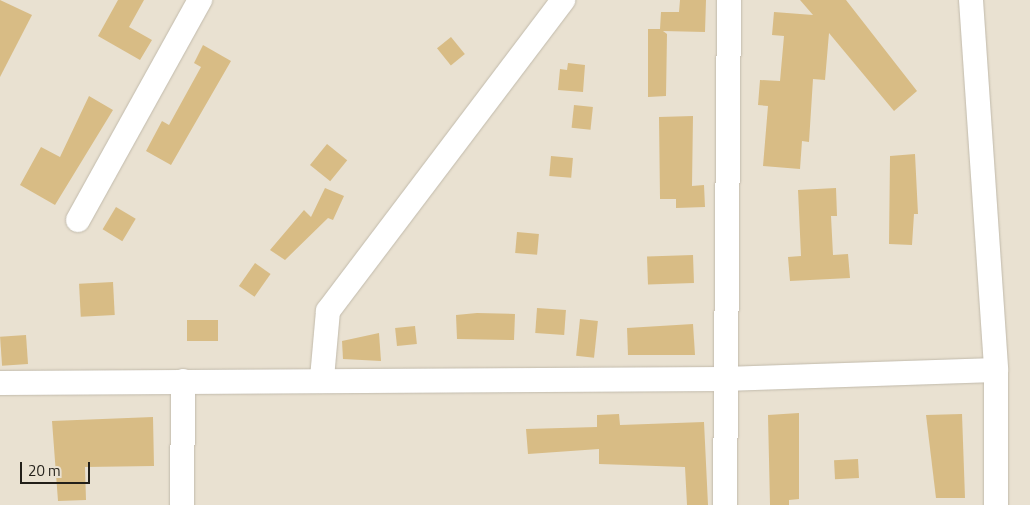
<!DOCTYPE html>
<style>
body{margin:0}
#map{position:relative;width:1030px;height:505px;overflow:hidden;background:#e9e1d1;font-family:"Titillium Web",sans-serif}
div>[style]{position:absolute}
.building>*{inset:0;background:#d8bc85;transform-origin:0 0}
.roads{filter:drop-shadow(0 0 1px #c1baab) drop-shadow(0 0 1px #c1baab)}
.minor>*{height:24px;margin:-12px;padding:0 12px;transform-origin:12px;border-radius:12px;background:#fff}
span{translate:-50% -50%;white-space:nowrap;text-align:center;line-height:1.15;-webkit-text-stroke:4px #e9e1d1;paint-order:stroke}
.scale{position:absolute;left:20px;top:462px;width:70px;height:22px;box-sizing:border-box;border:2px solid #221f19;border-top:0;padding-left:6px;font-size:15px;line-height:18px;white-space:nowrap;color:#221f19;-webkit-text-stroke:4px #e9e1d1;paint-order:stroke}
</style>
<div id="map">
<div class="building">
<div style="clip-path:polygon(0 0,32px 15px,0 77px)"></div>
<div style="clip-path:polygon(118px 0,144px 0,129px 27px,152px 40px,140px 60px,98px 36px)"></div>
<div style="clip-path:polygon(680px 0,706px 0,705px 32px,663px 31px,667px 34px,666px 96px,648px 97px,648px 29px,660px 29px,661px 12px,679px 12px)"></div>
<div style="clip-path:polygon(800px 0,846px 0,917px 91px,894px 111px,829px 33px,825px 80px,813px 79px,809px 142px,802px 141px,800px 169px,763px 166px,768px 106px,758px 105px,760px 80px,780px 81px,784px 36px,772px 35px,774px 12px,813px 15px)"></div>
<div style="left:451px;top:37px;width:22px;height:18px;rotate:51deg"></div>
<div style="clip-path:polygon(203px 45px,231px 61px,171px 165px,146px 151px,162px 121px,169px 125px,201px 67px,194px 63px)"></div>
<div style="clip-path:polygon(568px 63px,585px 65px,583px 92px,558px 90px,560px 69px,567px 70px)"></div>
<div style="clip-path:polygon(89px 96px,113px 110px,55px 205px,20px 185px,41px 147px,60px 157px)"></div>
<div style="left:574px;top:105px;width:19px;height:23px;rotate:6deg"></div>
<div style="clip-path:polygon(693px 116px,692px 186px,704px 185px,705px 207px,676px 208px,676px 199px,660px 199px,659px 117px)"></div>
<div style="left:327px;top:144px;width:26px;height:27px;rotate:39deg"></div>
<div style="clip-path:polygon(915px 154px,918px 214px,914px 214px,912px 245px,889px 244px,890px 156px)"></div>
<div style="left:551px;top:156px;width:22px;height:20px;rotate:5deg"></div>
<div style="clip-path:polygon(325px 188px,344px 196px,333px 220px,328px 218px,285px 260px,270px 250px,304px 210px,311px 217px)"></div>
<div style="clip-path:polygon(836px 188px,837px 216px,831px 216px,833px 255px,848px 254px,850px 278px,790px 281px,788px 257px,801px 256px,798px 190px)"></div>
<div style="left:116px;top:207px;width:23px;height:26px;rotate:31deg"></div>
<div style="left:517px;top:232px;width:22px;height:21px;rotate:5deg"></div>
<div style="left:693px;top:255px;width:28px;height:46px;rotate:88deg"></div>
<div style="left:255px;top:263px;width:19px;height:28px;rotate:35deg"></div>
<div style="left:113px;top:282px;width:33px;height:34px;rotate:87deg"></div>
<div style="left:537px;top:308px;width:29px;height:25px;rotate:4deg"></div>
<div style="clip-path:polygon(477px 313px,515px 314px,514px 340px,457px 339px,456px 315px)"></div>
<div style="left:580px;top:319px;width:18px;height:37px;rotate:6deg"></div>
<div style="left:187px;top:320px;width:31px;height:21px"></div>
<div style="clip-path:polygon(693px 324px,695px 355px,628px 355px,627px 328px)"></div>
<div style="left:415px;top:326px;width:18px;height:20px;rotate:84deg"></div>
<div style="clip-path:polygon(379px 333px,381px 361px,343px 359px,342px 341px)"></div>
<div style="left:26px;top:335px;width:29px;height:26px;rotate:86deg"></div>
<div style="clip-path:polygon(799px 413px,799px 499px,789px 500px,789px 505px,770px 505px,768px 415px)"></div>
<div style="clip-path:polygon(619px 414px,620px 425px,704px 422px,708px 505px,687px 505px,685px 467px,599px 464px,599px 449px,528px 454px,526px 429px,597px 427px,597px 415px)"></div>
<div style="clip-path:polygon(962px 414px,965px 498px,936px 498px,926px 415px)"></div>
<div style="clip-path:polygon(153px 417px,154px 466px,85px 467px,86px 500px,58px 501px,52px 421px)"></div>
<div style="left:858px;top:459px;width:19px;height:24px;rotate:87deg"></div>
</div>
<div class="roads">
<div class="minor">
<div style="left:971px;top:0;width:371px;rotate:86.1deg"></div>
<div style="left:996px;top:370px;width:135px;rotate:90deg"></div>
<div style="left:78px;top:220px;width:252px;rotate:-61deg"></div>
<div style="left:322px;top:378px;width:67px;rotate:-84.9deg"></div>
<div style="left:328px;top:311px;width:390px;rotate:-52.9deg"></div>
<div style="left:0;top:383px;width:724px;rotate:-0.32deg"></div>
<div style="left:724px;top:379px;width:272px;rotate:-1.9deg"></div>
<div style="left:182px;top:505px;width:124px;rotate:-89.5deg"></div>
<div style="left:725px;top:505px;width:505px;rotate:-89.55deg"></div>
</div>
</div>
<div class="scale">20 m</div>
</div>
